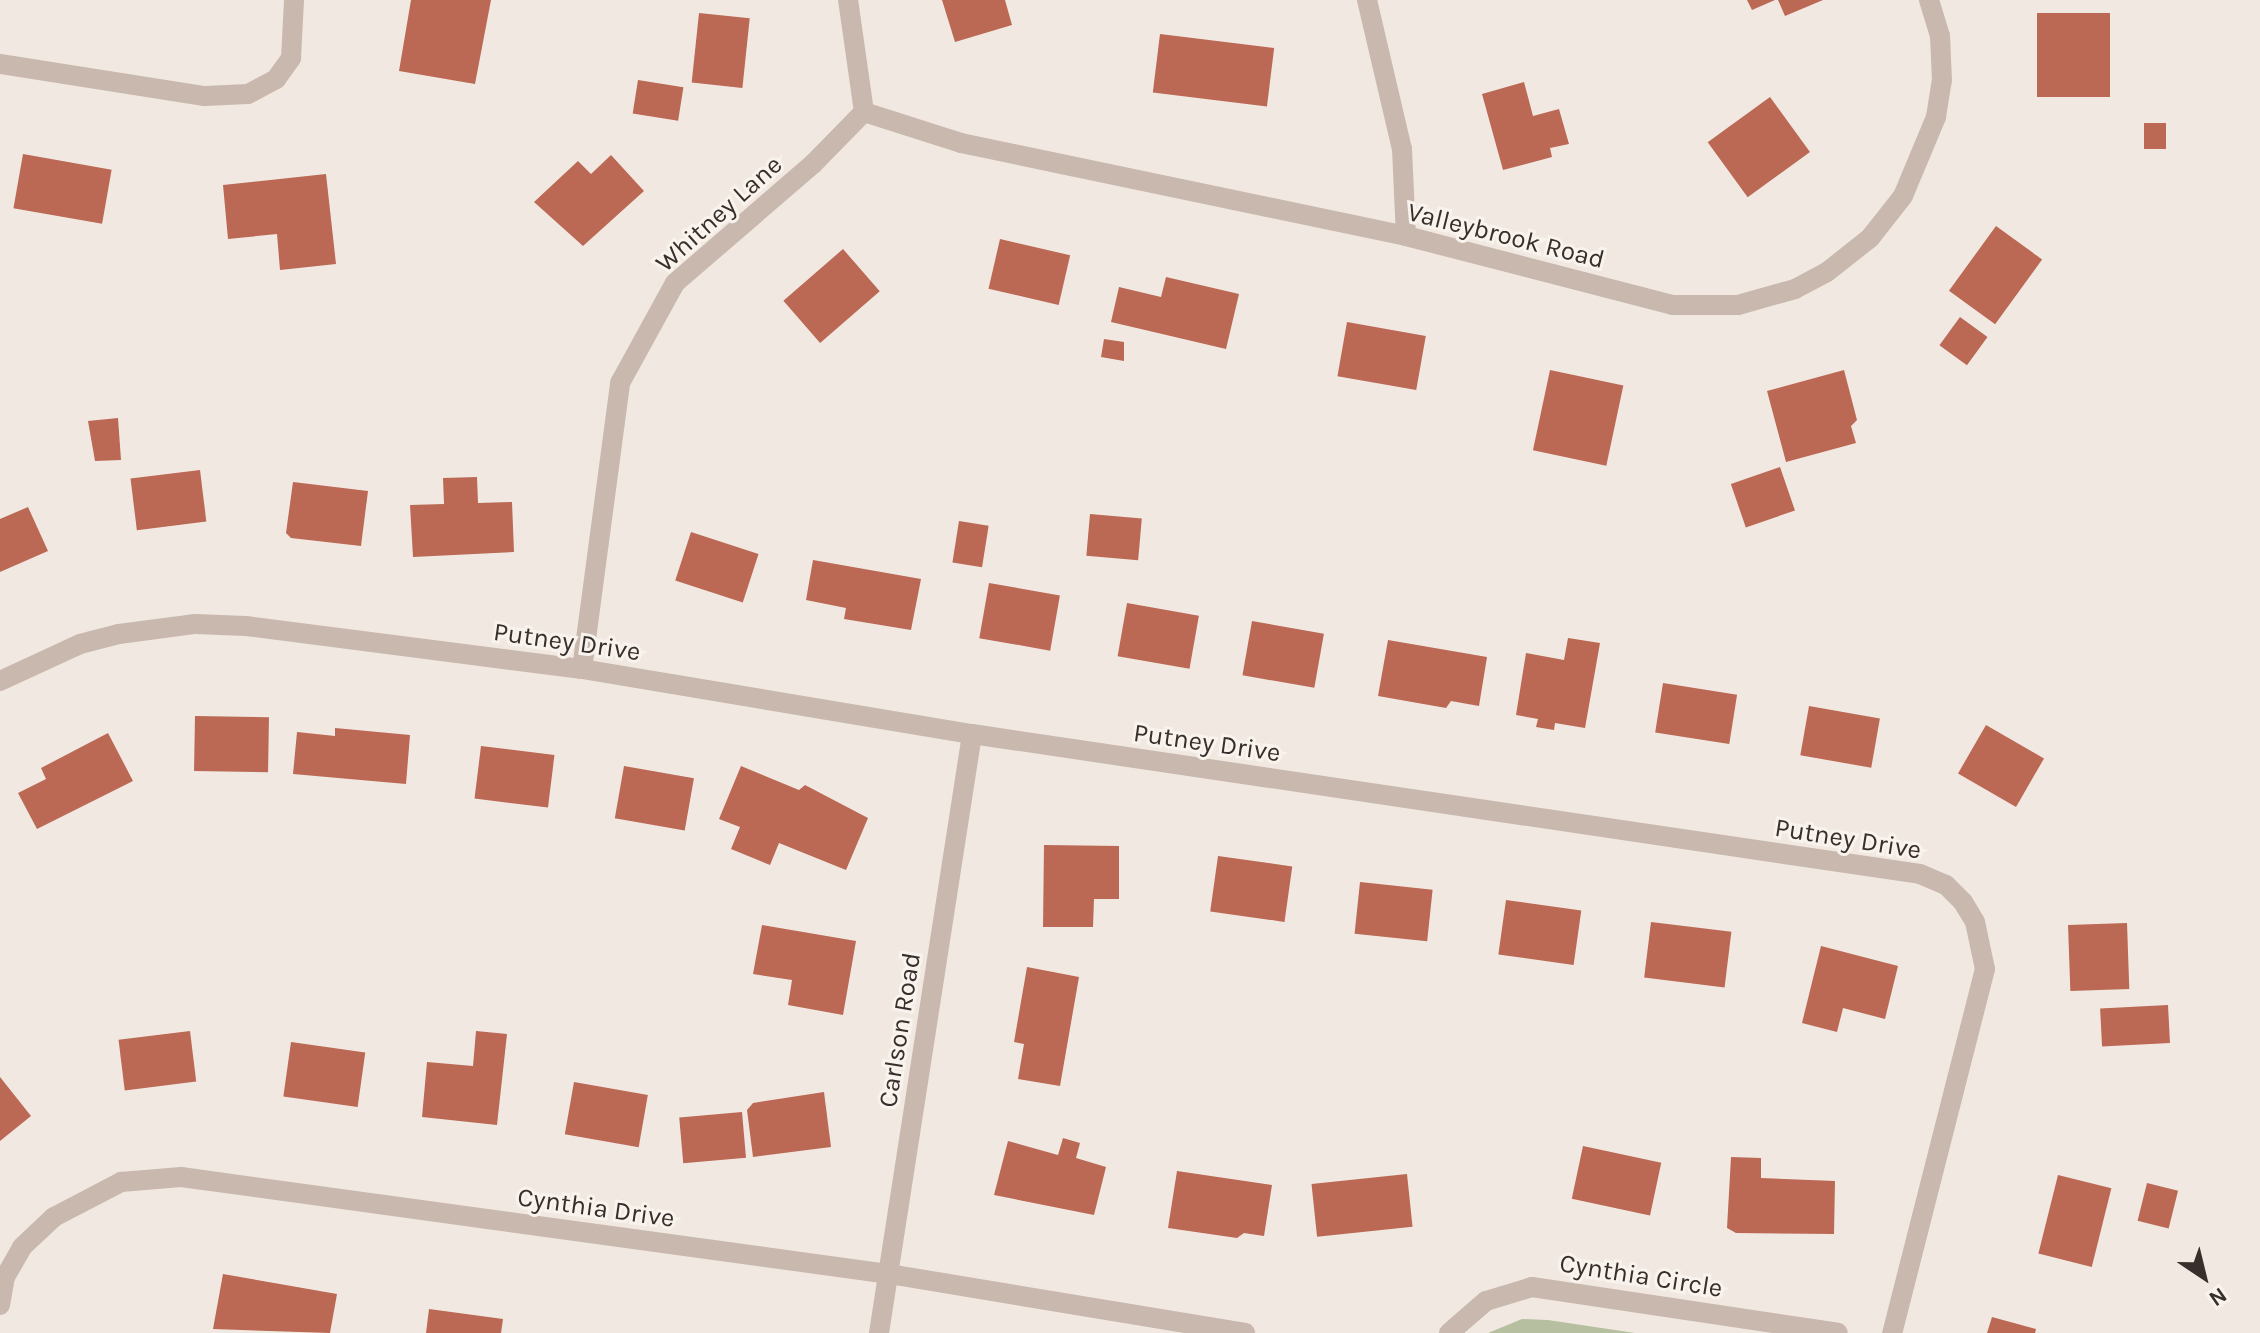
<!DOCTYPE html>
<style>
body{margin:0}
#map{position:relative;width:2260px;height:1333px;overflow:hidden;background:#f1e9e1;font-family:Karla,sans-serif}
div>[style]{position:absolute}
.green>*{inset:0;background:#b7bfa1}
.building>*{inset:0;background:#bb6854;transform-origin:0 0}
.minor>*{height:20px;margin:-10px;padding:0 10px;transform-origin:10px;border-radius:10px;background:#c9b8ad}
span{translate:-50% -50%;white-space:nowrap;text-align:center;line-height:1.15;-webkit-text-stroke:6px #f9f3ed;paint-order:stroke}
.street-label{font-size:26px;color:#382e2b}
.north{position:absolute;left:2164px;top:1237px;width:80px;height:80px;-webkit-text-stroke:6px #f9f3ed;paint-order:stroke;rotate:145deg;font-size:22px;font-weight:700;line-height:32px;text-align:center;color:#382e2b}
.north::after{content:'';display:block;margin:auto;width:28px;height:36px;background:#382e2b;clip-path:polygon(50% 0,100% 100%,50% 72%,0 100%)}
</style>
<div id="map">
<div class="green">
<div style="clip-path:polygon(1522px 1319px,1548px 1320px,1635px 1333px,1488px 1333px)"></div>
</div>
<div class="building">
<div style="clip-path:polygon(411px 0,491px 0,475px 84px,399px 71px)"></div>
<div style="clip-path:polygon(942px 0,1005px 0,1012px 25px,955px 42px)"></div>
<div style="clip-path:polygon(1747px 0,1775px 0,1752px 10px)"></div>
<div style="clip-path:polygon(1778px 0,1823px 0,1785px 16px)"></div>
<div style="left:699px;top:13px;width:51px;height:70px;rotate:6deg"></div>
<div style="left:2110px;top:13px;width:84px;height:73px;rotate:90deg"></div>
<div style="left:1160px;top:34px;width:115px;height:59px;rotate:7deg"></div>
<div style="left:638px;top:80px;width:46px;height:34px;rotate:9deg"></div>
<div style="clip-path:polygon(1524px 82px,1533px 116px,1559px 109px,1569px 144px,1550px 148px,1552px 157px,1503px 170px,1482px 94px)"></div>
<div style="left:1770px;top:97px;width:68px;height:77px;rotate:54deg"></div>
<div style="left:2144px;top:123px;width:22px;height:26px"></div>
<div style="left:23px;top:154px;width:90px;height:55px;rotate:10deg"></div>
<div style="clip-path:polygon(611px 155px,644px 191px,583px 246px,534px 202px,578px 161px,591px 174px)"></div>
<div style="clip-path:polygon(326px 174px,336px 264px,280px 270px,277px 234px,228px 239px,223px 185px)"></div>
<div style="left:1996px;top:226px;width:57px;height:80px;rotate:36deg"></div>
<div style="left:1000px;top:239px;width:72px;height:51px;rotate:13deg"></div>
<div style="left:843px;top:249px;width:56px;height:79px;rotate:49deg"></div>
<div style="clip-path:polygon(1166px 277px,1239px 294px,1226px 349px,1111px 322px,1119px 287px,1161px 297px)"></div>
<div style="left:1960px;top:317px;width:34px;height:35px;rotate:36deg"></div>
<div style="left:1347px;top:322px;width:80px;height:55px;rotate:10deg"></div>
<div style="clip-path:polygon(1104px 339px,1124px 342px,1124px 361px,1101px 357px)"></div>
<div style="left:1550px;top:370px;width:75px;height:82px;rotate:12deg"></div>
<div style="clip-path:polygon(1844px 370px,1857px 420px,1851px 426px,1856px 443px,1786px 462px,1767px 391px)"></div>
<div style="clip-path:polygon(118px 418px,121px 460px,95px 461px,88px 421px)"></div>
<div style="left:1780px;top:467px;width:46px;height:52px;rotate:71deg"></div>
<div style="left:200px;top:470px;width:52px;height:70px;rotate:83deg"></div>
<div style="clip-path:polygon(477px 477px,478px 503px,512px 502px,514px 552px,413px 557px,410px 505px,444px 504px,443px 478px)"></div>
<div style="clip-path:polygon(293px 482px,368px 491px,361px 546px,291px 538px,286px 533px)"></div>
<div style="clip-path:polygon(28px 507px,48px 551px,0 572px,0 519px)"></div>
<div style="left:1090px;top:514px;width:52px;height:42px;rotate:5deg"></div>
<div style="left:959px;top:521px;width:30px;height:42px;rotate:9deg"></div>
<div style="left:691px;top:532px;width:71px;height:51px;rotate:18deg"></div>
<div style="clip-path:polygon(813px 560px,921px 579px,911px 630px,844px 619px,846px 608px,806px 600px)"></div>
<div style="left:989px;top:583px;width:72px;height:56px;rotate:10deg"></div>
<div style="left:1127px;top:603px;width:73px;height:54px;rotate:10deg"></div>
<div style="left:1252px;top:621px;width:73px;height:55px;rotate:10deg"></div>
<div style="clip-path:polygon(1568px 638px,1600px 643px,1585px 728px,1555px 723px,1554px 730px,1536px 727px,1538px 719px,1516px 715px,1526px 653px,1564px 660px)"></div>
<div style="clip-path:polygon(1388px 640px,1487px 657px,1479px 706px,1451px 701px,1446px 708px,1378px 696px)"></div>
<div style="left:1663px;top:683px;width:75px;height:50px;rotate:9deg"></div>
<div style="left:1809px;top:706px;width:72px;height:50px;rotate:10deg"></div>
<div style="left:195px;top:716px;width:74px;height:55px;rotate:1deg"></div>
<div style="left:1986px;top:725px;width:67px;height:56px;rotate:30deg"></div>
<div style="clip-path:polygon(335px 728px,410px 735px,406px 784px,293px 774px,297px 732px,335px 736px)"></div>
<div style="clip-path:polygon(108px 733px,133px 781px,37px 829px,18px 793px,46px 779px,41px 768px)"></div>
<div style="left:481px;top:746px;width:74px;height:53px;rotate:7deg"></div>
<div style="left:624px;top:766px;width:71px;height:53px;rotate:10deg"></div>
<div style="clip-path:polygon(741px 766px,799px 790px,805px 785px,868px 818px,846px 870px,779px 843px,770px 865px,731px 849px,740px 827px,719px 819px)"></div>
<div style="clip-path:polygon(1044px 845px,1119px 846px,1119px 899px,1094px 899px,1093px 927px,1043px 927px)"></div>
<div style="left:1218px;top:856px;width:75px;height:56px;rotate:8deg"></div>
<div style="left:1360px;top:882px;width:73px;height:52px;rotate:6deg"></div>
<div style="left:1506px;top:900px;width:76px;height:55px;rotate:8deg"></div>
<div style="left:1651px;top:922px;width:81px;height:56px;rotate:7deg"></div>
<div style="left:2127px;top:923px;width:66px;height:59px;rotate:88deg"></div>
<div style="clip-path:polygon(762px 925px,856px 941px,843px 1015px,788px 1005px,792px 980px,753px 974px)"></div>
<div style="clip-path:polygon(1821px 946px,1898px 966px,1885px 1019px,1843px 1008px,1837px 1032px,1802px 1023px)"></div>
<div style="clip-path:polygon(1027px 967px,1079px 977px,1060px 1086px,1018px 1079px,1024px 1044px,1014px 1042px)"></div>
<div style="left:2168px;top:1005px;width:38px;height:68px;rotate:87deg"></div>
<div style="left:190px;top:1031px;width:51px;height:72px;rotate:83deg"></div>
<div style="clip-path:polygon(476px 1031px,507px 1034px,497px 1125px,422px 1117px,427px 1062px,473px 1066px)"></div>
<div style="left:291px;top:1042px;width:75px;height:55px;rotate:8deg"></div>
<div style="clip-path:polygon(0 1077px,31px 1116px,0 1141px)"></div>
<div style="left:574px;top:1082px;width:75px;height:53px;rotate:10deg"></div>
<div style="clip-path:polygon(824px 1092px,831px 1147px,753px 1157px,747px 1110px,753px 1103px)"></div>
<div style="left:742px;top:1112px;width:46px;height:63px;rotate:85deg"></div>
<div style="clip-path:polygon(1063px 1138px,1080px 1143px,1076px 1158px,1106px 1167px,1094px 1215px,994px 1195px,1008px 1141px,1058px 1155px)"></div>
<div style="left:1583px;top:1146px;width:80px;height:54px;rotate:12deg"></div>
<div style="clip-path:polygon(1731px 1157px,1761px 1158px,1761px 1178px,1835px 1181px,1834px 1234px,1736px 1233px,1727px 1228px)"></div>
<div style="clip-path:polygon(1177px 1171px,1272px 1185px,1264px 1236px,1244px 1233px,1237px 1238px,1168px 1228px)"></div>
<div style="left:1407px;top:1174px;width:53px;height:96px;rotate:84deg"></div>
<div style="left:2058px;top:1175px;width:55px;height:81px;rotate:14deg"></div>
<div style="left:2147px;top:1183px;width:32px;height:39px;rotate:14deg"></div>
<div style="clip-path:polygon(223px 1274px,337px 1294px,330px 1333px,213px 1329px)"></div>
<div style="clip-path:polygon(429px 1309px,503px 1319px,501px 1333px,426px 1333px)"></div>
<div style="clip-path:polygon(1992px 1317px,2036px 1329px,2035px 1333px,1987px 1333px)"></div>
</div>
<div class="minor">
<div style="left:1367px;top:0;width:153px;rotate:76.8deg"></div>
<div style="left:1402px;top:149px;width:87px;rotate:87.4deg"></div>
<div style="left:0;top:64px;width:207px;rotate:8.9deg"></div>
<div style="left:205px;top:96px;width:43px;rotate:-2.7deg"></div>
<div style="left:248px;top:94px;width:32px;rotate:-28deg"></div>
<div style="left:276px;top:79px;width:26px;rotate:-54deg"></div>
<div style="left:291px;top:58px;width:58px;rotate:-87deg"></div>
<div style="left:864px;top:112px;width:102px;rotate:17.7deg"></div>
<div style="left:961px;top:143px;width:455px;rotate:11.8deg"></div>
<div style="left:1406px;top:236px;width:275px;rotate:14.5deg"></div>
<div style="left:1672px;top:305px;width:66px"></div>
<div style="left:1738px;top:305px;width:59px;rotate:-15.7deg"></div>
<div style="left:1795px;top:289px;width:36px;rotate:-28deg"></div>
<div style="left:1827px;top:272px;width:55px;rotate:-38.3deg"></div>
<div style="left:1870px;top:238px;width:53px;rotate:-51.8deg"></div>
<div style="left:1903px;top:196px;width:86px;rotate:-67.3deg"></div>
<div style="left:1936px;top:117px;width:36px;rotate:-81deg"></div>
<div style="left:1942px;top:81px;width:45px;rotate:-92.5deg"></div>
<div style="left:1940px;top:36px;width:38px;rotate:-107deg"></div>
<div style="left:582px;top:669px;width:289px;rotate:-82.4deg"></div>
<div style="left:620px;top:383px;width:114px;rotate:-61.2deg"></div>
<div style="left:675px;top:283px;width:182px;rotate:-40.8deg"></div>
<div style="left:813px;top:164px;width:73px;rotate:-45.6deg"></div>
<div style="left:864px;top:112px;width:113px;rotate:-98.1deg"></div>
<div style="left:0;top:681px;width:88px;rotate:-24.8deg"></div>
<div style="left:80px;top:644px;width:40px;rotate:-14.4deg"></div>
<div style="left:119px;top:634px;width:77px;rotate:-7.5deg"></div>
<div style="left:195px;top:624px;width:51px;rotate:2.2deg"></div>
<div style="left:246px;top:626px;width:339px;rotate:7.3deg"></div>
<div style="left:582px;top:669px;width:395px;rotate:9.5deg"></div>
<div style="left:972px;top:734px;width:958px;rotate:8.4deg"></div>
<div style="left:1920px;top:874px;width:28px;rotate:23deg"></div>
<div style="left:1946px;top:885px;width:24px;rotate:45deg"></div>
<div style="left:1963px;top:902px;width:23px;rotate:59deg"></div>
<div style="left:1975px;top:922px;width:48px;rotate:78deg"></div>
<div style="left:1985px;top:969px;width:376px;rotate:104.3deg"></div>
<div style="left:0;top:1305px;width:28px;rotate:-80deg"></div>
<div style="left:5px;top:1277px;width:34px;rotate:-60deg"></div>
<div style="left:22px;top:1247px;width:44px;rotate:-43.2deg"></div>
<div style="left:54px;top:1217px;width:76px;rotate:-27.6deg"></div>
<div style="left:121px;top:1182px;width:60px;rotate:-4.8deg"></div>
<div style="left:181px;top:1177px;width:715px;rotate:7.8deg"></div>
<div style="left:889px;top:1274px;width:361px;rotate:9.4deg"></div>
<div style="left:879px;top:1333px;width:606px;rotate:-81.17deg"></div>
<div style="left:1449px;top:1333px;width:49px;rotate:-40.9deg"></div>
<div style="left:1486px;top:1301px;width:48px;rotate:-16.9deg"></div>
<div style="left:1532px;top:1287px;width:309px;rotate:8.5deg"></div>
</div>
<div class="street-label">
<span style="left:719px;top:214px;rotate:-42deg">Whitney Lane</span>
<span style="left:1506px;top:236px;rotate:14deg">Valleybrook Road</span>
<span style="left:567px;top:642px;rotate:8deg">Putney Drive</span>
<span style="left:1207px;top:743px;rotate:8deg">Putney Drive</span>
<span style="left:1848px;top:839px;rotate:9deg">Putney Drive</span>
<span style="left:900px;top:1030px;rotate:-81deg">Carlson Road</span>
<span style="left:596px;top:1208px;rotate:8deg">Cynthia Drive</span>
<span style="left:1641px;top:1276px;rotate:9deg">Cynthia Circle</span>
</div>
<div class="north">N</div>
</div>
